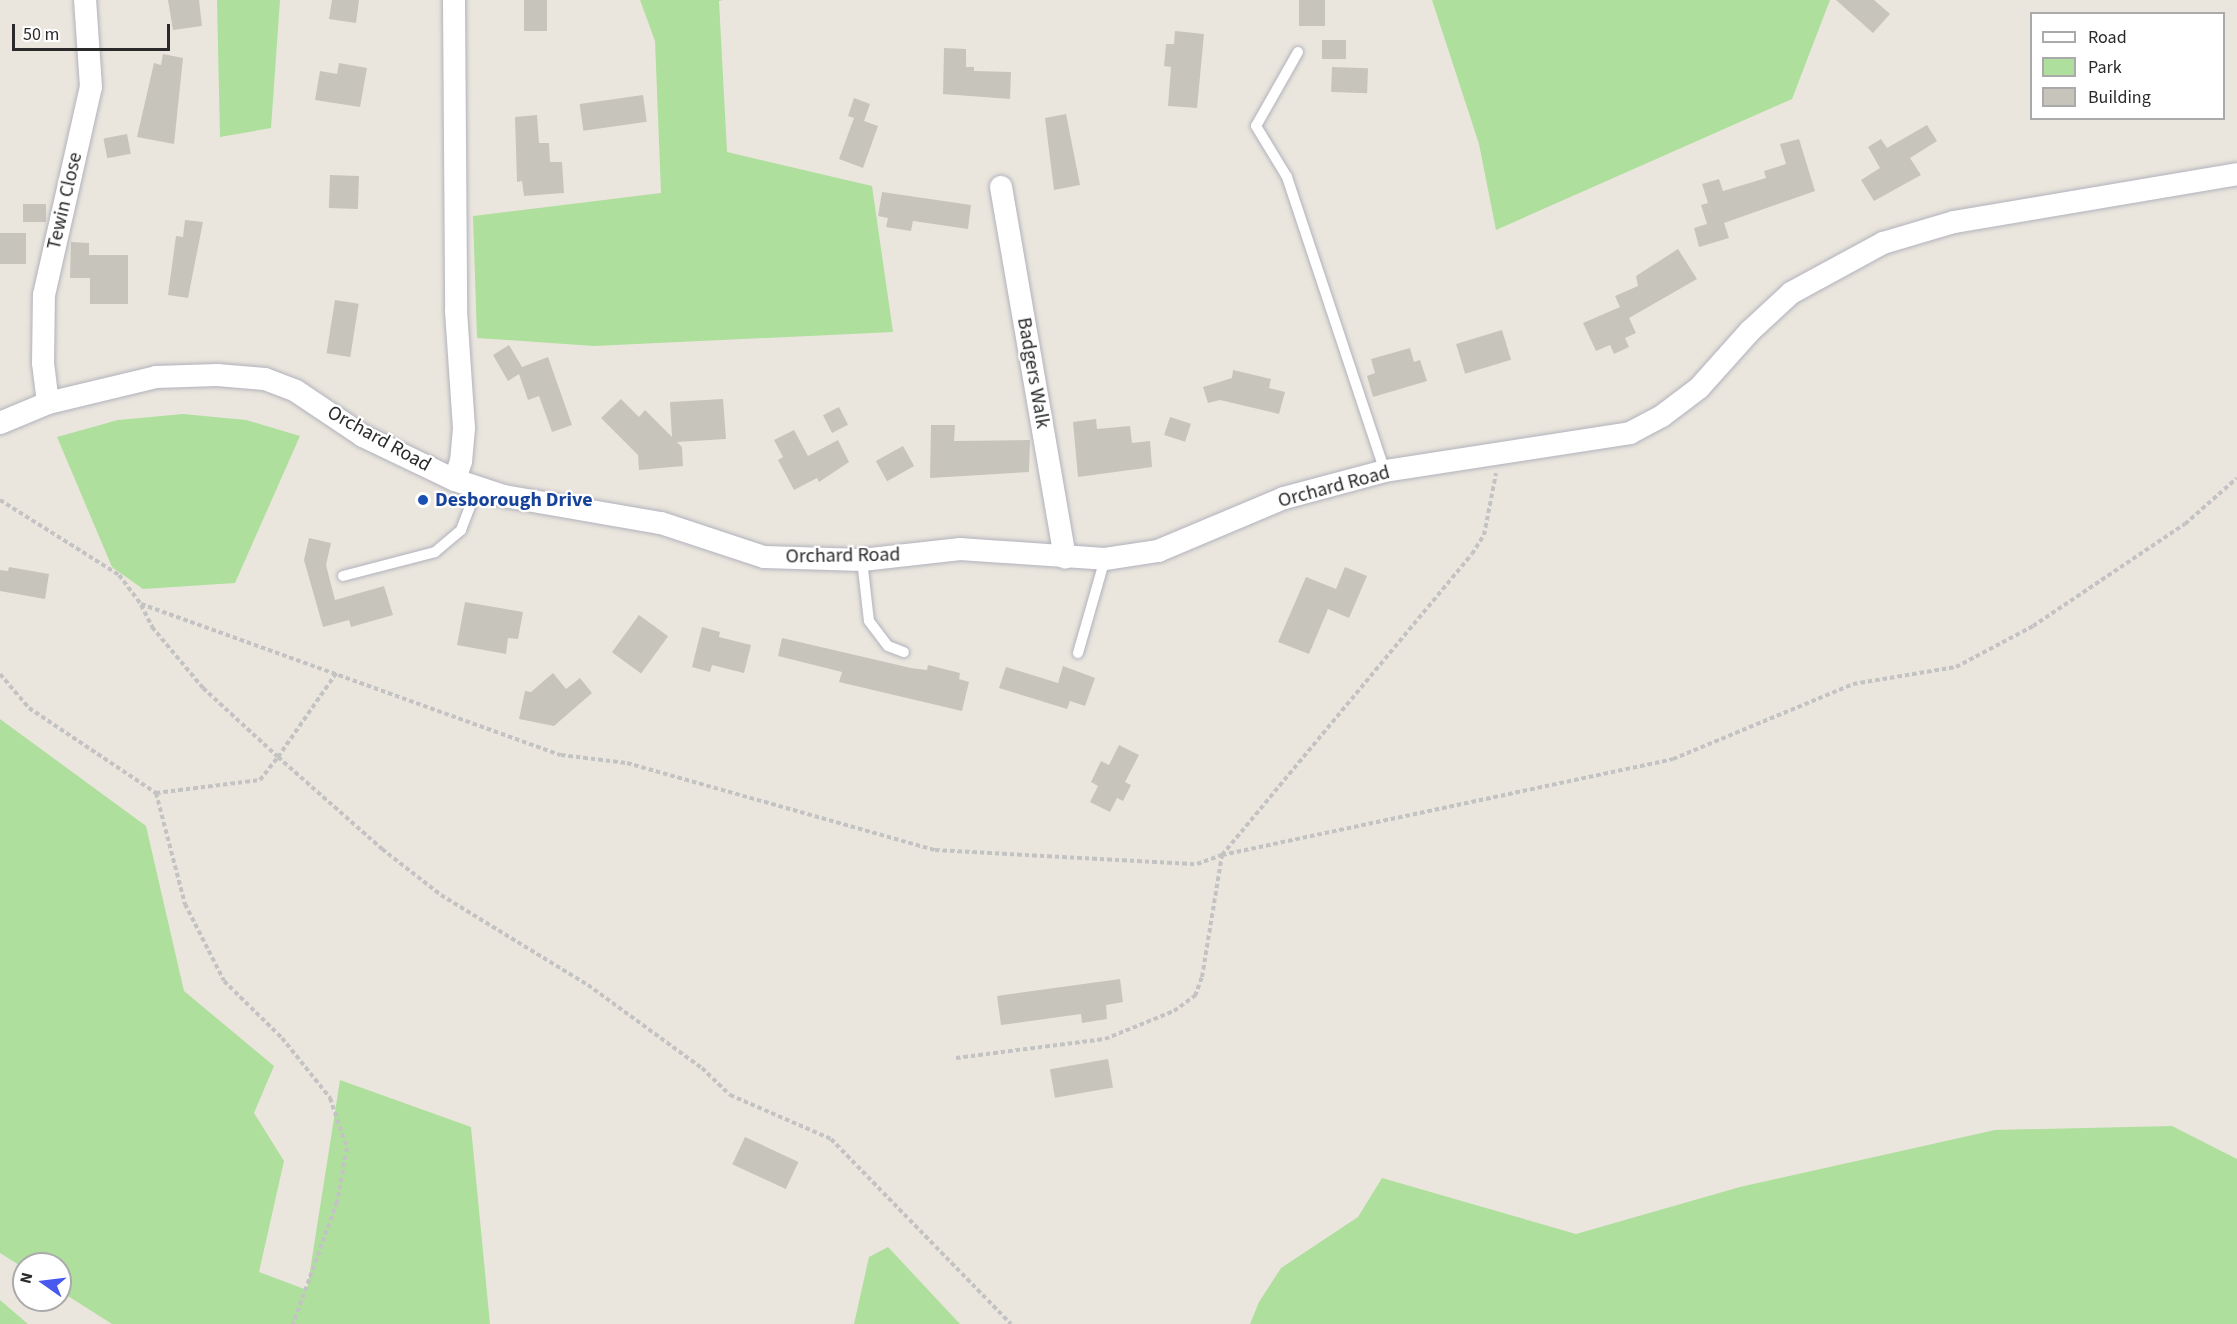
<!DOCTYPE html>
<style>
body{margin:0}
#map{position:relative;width:2237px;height:1324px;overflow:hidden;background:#ebe6dd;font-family:"Source Sans 3",sans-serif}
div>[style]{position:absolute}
.green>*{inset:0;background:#aedf9d}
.building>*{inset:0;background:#c7c4bc;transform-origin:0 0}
.path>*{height:4px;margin-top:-2px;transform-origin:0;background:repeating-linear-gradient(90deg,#c3c3c3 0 4.5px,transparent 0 7.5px)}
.roads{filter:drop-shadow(0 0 2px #b1b2bd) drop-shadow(0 0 2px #b1b2bd)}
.lane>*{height:10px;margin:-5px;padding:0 5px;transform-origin:5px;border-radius:5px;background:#fff}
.street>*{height:22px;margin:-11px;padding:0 11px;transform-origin:11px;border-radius:11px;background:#fff}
.dots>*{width:16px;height:16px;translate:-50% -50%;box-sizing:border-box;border:3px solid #fff;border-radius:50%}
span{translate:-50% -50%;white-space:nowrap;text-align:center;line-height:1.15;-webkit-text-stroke:4.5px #fff;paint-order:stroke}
.street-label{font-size:20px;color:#2a2a2a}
.transit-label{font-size:20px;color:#164399;font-weight:700}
.left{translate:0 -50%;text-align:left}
.legend{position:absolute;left:2030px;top:12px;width:195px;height:108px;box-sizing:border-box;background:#fff;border:2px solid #aaa;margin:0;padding:8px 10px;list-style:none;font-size:18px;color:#2a2a2a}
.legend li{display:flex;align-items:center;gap:12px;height:30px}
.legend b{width:30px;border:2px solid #aaa}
.north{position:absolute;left:12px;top:1252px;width:60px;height:60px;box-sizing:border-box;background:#fff;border:2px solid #aaa;border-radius:50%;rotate:284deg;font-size:16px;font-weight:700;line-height:24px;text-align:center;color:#2a2a2a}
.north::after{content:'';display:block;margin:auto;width:21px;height:27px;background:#4759ef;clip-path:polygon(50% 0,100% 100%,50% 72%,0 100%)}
.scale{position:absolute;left:12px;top:24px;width:158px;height:27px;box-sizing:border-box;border:3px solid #2a2a2a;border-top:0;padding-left:8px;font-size:18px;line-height:21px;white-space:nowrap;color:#2a2a2a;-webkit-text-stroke:4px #fff;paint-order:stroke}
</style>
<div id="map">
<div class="green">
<div style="clip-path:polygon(217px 0,280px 0,271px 128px,220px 137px)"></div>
<div style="clip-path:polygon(640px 0,723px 0,719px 1px,727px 152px,872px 186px,893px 332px,594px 346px,477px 338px,473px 216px,661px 193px,655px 41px)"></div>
<div style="clip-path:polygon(1432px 0,1830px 0,1792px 99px,1496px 230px,1479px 144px)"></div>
<div style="clip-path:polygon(183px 414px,246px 420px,300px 436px,235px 583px,143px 589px,112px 567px,57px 437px,118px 420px)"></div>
<div style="clip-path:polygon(0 719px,146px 826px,184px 991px,274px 1066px,254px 1113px,284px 1161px,259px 1272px,307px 1290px,340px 1080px,471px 1127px,490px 1324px,112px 1324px,60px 1291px,60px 1264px,24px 1264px,24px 1268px,0 1253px)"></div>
<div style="clip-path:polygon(2172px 1126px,2237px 1159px,2237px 1324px,1250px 1324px,1259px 1302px,1281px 1268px,1358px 1217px,1382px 1178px,1576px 1234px,1740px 1187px,1995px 1130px)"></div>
<div style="clip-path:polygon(888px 1247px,960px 1324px,854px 1324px,869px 1257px)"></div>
<div style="clip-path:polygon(0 1300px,28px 1324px,0 1324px)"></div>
</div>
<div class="building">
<div style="clip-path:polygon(168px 0,199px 0,202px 26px,173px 30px)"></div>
<div style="clip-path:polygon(332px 0,359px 0,356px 23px,329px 19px)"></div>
<div style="left:524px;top:0;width:23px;height:31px"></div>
<div style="left:1299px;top:0;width:26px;height:26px"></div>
<div style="clip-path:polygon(1836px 0,1874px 0,1890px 14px,1873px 33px)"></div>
<div style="clip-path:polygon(1175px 31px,1204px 34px,1197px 108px,1168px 106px,1171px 67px,1164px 66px,1166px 44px,1174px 44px)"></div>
<div style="left:1322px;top:40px;width:24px;height:19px"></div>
<div style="clip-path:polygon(944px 48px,966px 49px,966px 67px,974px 67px,974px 71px,1011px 72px,1010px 99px,943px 94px)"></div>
<div style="clip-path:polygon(163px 54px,183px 58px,174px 144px,137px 137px,154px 63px,161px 65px)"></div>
<div style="clip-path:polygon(339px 63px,367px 68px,360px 107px,315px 100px,320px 71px,337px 74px)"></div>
<div style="left:1332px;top:67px;width:36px;height:25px;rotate:2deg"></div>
<div style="left:643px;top:95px;width:27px;height:64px;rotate:82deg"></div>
<div style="clip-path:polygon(854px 98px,870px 104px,864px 121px,878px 126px,863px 168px,839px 159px,854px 118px,848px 116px)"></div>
<div style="clip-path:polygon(1066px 114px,1080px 185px,1054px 190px,1045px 118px)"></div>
<div style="clip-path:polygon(537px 115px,539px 143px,549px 143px,550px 162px,562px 162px,564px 193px,524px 196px,522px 181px,517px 182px,515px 117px)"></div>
<div style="clip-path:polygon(1927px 125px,1937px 141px,1910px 158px,1921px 175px,1874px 201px,1861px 180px,1880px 168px,1868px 147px,1881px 139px,1887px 148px)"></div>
<div style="left:127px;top:134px;width:20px;height:24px;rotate:79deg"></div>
<div style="clip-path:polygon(1799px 139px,1815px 191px,1724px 223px,1729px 238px,1699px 247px,1694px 228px,1707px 224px,1701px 205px,1708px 203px,1702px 184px,1719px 179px,1723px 191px,1766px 178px,1764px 171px,1786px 164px,1780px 144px)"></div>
<div style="left:330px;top:175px;width:29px;height:33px;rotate:2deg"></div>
<div style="clip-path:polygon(882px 192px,971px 205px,968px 229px,913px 221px,911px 231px,886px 227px,888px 218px,878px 216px)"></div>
<div style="left:23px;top:204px;width:23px;height:18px"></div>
<div style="clip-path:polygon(185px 220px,203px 222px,188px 298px,168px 295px,176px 236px,183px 237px)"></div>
<div style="left:0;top:233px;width:26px;height:31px"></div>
<div style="clip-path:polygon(71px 242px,89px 243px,89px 255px,128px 255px,128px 304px,90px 304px,90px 278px,70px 278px)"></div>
<div style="clip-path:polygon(1678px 249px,1697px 279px,1629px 318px,1636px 333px,1625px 338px,1629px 347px,1614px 354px,1610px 345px,1596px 351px,1583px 323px,1620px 307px,1615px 296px,1638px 286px,1636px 276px)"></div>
<div style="left:335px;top:300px;width:24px;height:54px;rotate:9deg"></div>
<div style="left:1502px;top:330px;width:31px;height:48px;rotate:73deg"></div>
<div style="clip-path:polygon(509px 345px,522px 367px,548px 357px,572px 425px,552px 432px,539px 396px,528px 400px,519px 374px,508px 381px,493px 355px)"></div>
<div style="clip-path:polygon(1410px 348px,1414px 362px,1420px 360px,1427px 381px,1373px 397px,1367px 376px,1375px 373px,1371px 359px)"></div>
<div style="clip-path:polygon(1233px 370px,1271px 379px,1269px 388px,1285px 392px,1279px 414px,1220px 400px,1208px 403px,1203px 387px,1232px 378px)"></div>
<div style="clip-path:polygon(621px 399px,639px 417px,645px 410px,672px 437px,670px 402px,723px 399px,726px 439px,677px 442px,682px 447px,683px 466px,639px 470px,638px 455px,601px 418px)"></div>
<div style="left:839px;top:407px;width:20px;height:18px;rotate:63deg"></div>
<div style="left:1170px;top:417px;width:22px;height:19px;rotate:18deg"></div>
<div style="clip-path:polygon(1096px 419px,1097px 429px,1130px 426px,1132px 443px,1150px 441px,1152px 467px,1078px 477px,1073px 422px)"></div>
<div style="clip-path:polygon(931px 425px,955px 425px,954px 441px,1030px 440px,1029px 472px,930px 478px)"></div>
<div style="clip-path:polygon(794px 430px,808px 456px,838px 440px,849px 462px,819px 482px,817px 478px,794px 490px,778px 460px,783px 457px,774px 440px)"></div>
<div style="left:903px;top:446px;width:23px;height:31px;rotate:61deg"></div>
<div style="clip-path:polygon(309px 538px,331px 543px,326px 565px,335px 600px,384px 586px,393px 615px,351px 627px,349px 620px,323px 627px,304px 560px)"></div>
<div style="clip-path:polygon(9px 567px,49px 574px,45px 599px,0 591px,0 570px,8px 571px)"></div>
<div style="clip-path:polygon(1345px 567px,1367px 576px,1349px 618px,1328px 609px,1309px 654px,1278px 642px,1306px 577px,1336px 589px)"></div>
<div style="clip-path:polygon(465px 602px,523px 612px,518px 639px,508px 638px,506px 654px,457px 645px)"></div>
<div style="left:639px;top:615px;width:36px;height:46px;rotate:36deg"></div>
<div style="clip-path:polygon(702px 627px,720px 632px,719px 637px,751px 645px,744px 673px,712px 665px,710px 672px,692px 667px)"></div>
<div style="clip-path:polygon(782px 638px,911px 668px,927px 670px,928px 665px,960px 673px,959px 679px,969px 682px,962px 711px,839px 682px,842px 672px,778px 656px)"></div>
<div style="clip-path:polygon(1063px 666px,1095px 678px,1085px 706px,1070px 701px,1067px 709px,999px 688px,1006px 667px,1058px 683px)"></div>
<div style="clip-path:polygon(553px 673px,566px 689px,580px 678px,592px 693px,554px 726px,519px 719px,525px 691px,531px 692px)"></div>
<div style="clip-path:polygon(1119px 745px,1139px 755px,1125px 782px,1131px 785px,1123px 801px,1117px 798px,1110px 812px,1090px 802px,1098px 786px,1091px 782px,1101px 761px,1109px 765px)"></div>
<div style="clip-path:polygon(1120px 979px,1123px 1002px,1106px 1005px,1107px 1019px,1082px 1023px,1081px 1014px,1001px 1025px,997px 996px)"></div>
<div style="left:1108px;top:1059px;width:29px;height:59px;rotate:80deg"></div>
<div style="left:745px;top:1137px;width:59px;height:30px;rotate:25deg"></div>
</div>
<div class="path">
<div style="left:0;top:500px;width:141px;rotate:32.2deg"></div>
<div style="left:119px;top:575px;width:36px;rotate:53deg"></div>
<div style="left:141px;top:604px;width:446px;rotate:19.8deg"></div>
<div style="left:561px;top:755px;width:66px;rotate:6.9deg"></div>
<div style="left:627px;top:763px;width:320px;rotate:15.8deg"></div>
<div style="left:935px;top:850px;width:262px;rotate:3.1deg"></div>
<div style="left:1197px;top:864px;width:27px;rotate:-20deg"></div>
<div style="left:1222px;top:855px;width:461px;rotate:-12deg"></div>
<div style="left:1673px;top:759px;width:195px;rotate:-22.6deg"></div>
<div style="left:1853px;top:684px;width:104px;rotate:-9.4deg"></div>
<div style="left:1956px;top:667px;width:87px;rotate:-28deg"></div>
<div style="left:2033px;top:626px;width:183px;rotate:-33.9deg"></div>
<div style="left:2185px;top:524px;width:69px;rotate:-41.5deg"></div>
<div style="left:141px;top:605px;width:25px;rotate:63deg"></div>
<div style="left:152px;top:627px;width:80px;rotate:50.1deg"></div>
<div style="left:203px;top:688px;width:102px;rotate:42.6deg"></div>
<div style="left:278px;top:757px;width:103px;rotate:-55.2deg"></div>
<div style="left:0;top:674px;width:45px;rotate:49.5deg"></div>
<div style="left:29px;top:708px;width:153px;rotate:33.8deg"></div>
<div style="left:156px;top:793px;width:115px;rotate:75.4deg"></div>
<div style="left:185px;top:904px;width:86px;rotate:63.1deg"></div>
<div style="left:224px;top:981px;width:81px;rotate:44.5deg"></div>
<div style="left:282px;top:1038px;width:77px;rotate:51.3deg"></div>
<div style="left:330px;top:1098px;width:53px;rotate:71.2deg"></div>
<div style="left:347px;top:1148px;width:55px;rotate:100.5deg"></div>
<div style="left:337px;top:1202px;width:130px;rotate:109.8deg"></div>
<div style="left:156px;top:793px;width:105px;rotate:-7.1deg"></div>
<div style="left:260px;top:780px;width:29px;rotate:-52deg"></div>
<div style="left:278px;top:757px;width:139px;rotate:41.5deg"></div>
<div style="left:382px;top:849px;width:75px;rotate:37.9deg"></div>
<div style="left:441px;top:895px;width:172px;rotate:31.5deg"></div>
<div style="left:588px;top:985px;width:141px;rotate:36.1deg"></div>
<div style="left:702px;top:1068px;width:39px;rotate:44deg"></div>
<div style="left:730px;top:1095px;width:110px;rotate:23.5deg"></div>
<div style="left:831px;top:1139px;width:258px;rotate:45.8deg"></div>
<div style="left:956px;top:1058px;width:150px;rotate:-7.3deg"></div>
<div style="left:1105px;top:1039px;width:74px;rotate:-22.1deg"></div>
<div style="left:1174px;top:1011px;width:26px;rotate:-36deg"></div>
<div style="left:1195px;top:996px;width:20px;rotate:-70deg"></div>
<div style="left:1202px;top:977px;width:124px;rotate:-80.7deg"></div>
<div style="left:1222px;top:855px;width:391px;rotate:-50.3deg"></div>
<div style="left:1472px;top:554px;width:22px;rotate:-58deg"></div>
<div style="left:1484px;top:535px;width:63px;rotate:-79deg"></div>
</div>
<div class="roads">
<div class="lane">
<div style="left:1298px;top:52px;width:85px;rotate:119.6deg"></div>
<div style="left:1256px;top:126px;width:60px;rotate:58.7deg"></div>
<div style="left:1287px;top:177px;width:310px;rotate:71.6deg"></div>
<div style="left:862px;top:560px;width:61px;rotate:83.5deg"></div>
<div style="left:869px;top:621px;width:31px;rotate:53deg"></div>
<div style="left:888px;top:646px;width:17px;rotate:21deg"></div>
<div style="left:343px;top:576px;width:95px;rotate:-14.6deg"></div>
<div style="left:435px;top:552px;width:34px;rotate:-40deg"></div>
<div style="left:461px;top:530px;width:45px;rotate:-69.1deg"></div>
<div style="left:1078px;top:653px;width:98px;rotate:-74deg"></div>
</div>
<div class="street">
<div style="left:454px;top:0;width:311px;rotate:89.6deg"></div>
<div style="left:456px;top:311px;width:117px;rotate:86.1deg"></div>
<div style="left:464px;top:428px;width:33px;rotate:95deg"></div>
<div style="left:461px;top:461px;width:20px;rotate:108deg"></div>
<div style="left:1001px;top:187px;width:376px;rotate:80.2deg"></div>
<div style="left:48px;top:403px;width:40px;rotate:-97.1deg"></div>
<div style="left:43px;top:363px;width:68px;rotate:-89.2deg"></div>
<div style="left:44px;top:295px;width:213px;rotate:-77.3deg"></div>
<div style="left:91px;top:87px;width:87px;rotate:-93.9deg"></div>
<div style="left:0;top:423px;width:52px;rotate:-22.6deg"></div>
<div style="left:48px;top:403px;width:111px;rotate:-13.5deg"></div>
<div style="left:156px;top:377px;width:61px;rotate:-1.9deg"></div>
<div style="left:217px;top:375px;width:48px;rotate:4.8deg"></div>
<div style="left:265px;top:379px;width:33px;rotate:21deg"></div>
<div style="left:296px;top:391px;width:81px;rotate:33.9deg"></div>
<div style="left:363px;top:436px;width:102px;rotate:25.6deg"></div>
<div style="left:455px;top:480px;width:52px;rotate:18.1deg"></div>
<div style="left:504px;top:496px;width:159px;rotate:9.8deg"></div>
<div style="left:661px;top:523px;width:108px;rotate:18.3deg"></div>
<div style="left:764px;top:557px;width:98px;rotate:1.8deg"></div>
<div style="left:862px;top:560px;width:99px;rotate:-6.4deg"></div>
<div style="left:960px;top:549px;width:145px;rotate:3.9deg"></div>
<div style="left:1105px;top:559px;width:54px;rotate:-8.6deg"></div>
<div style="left:1158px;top:551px;width:137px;rotate:-22.8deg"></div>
<div style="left:1284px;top:498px;width:105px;rotate:-15deg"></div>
<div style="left:1385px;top:471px;width:248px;rotate:-8.8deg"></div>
<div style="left:1630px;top:433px;width:36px;rotate:-28deg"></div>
<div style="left:1662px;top:416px;width:46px;rotate:-37.1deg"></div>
<div style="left:1699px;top:388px;width:76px;rotate:-48.2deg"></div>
<div style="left:1750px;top:331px;width:56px;rotate:-42.8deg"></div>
<div style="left:1791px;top:293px;width:105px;rotate:-28.5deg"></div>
<div style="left:1883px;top:243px;width:74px;rotate:-16.5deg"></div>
<div style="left:1954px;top:222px;width:287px;rotate:-9.6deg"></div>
</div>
</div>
<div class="dots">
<div style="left:423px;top:500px;background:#1a4fb4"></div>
</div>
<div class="street-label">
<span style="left:65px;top:201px;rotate:-77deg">Tewin Close</span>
<span style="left:1033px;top:373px;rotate:80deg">Badgers Walk</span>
<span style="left:379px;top:439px;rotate:29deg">Orchard Road</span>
<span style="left:1334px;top:487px;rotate:-15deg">Orchard Road</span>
<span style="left:843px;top:556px;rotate:-1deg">Orchard Road</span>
</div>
<div class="transit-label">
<span class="left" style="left:435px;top:500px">Desborough Drive</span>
</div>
<ul class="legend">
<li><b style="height:8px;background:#fff"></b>Road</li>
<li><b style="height:16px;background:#aedf9d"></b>Park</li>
<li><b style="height:16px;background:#c7c4bc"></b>Building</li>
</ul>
<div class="north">N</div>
<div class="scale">50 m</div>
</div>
